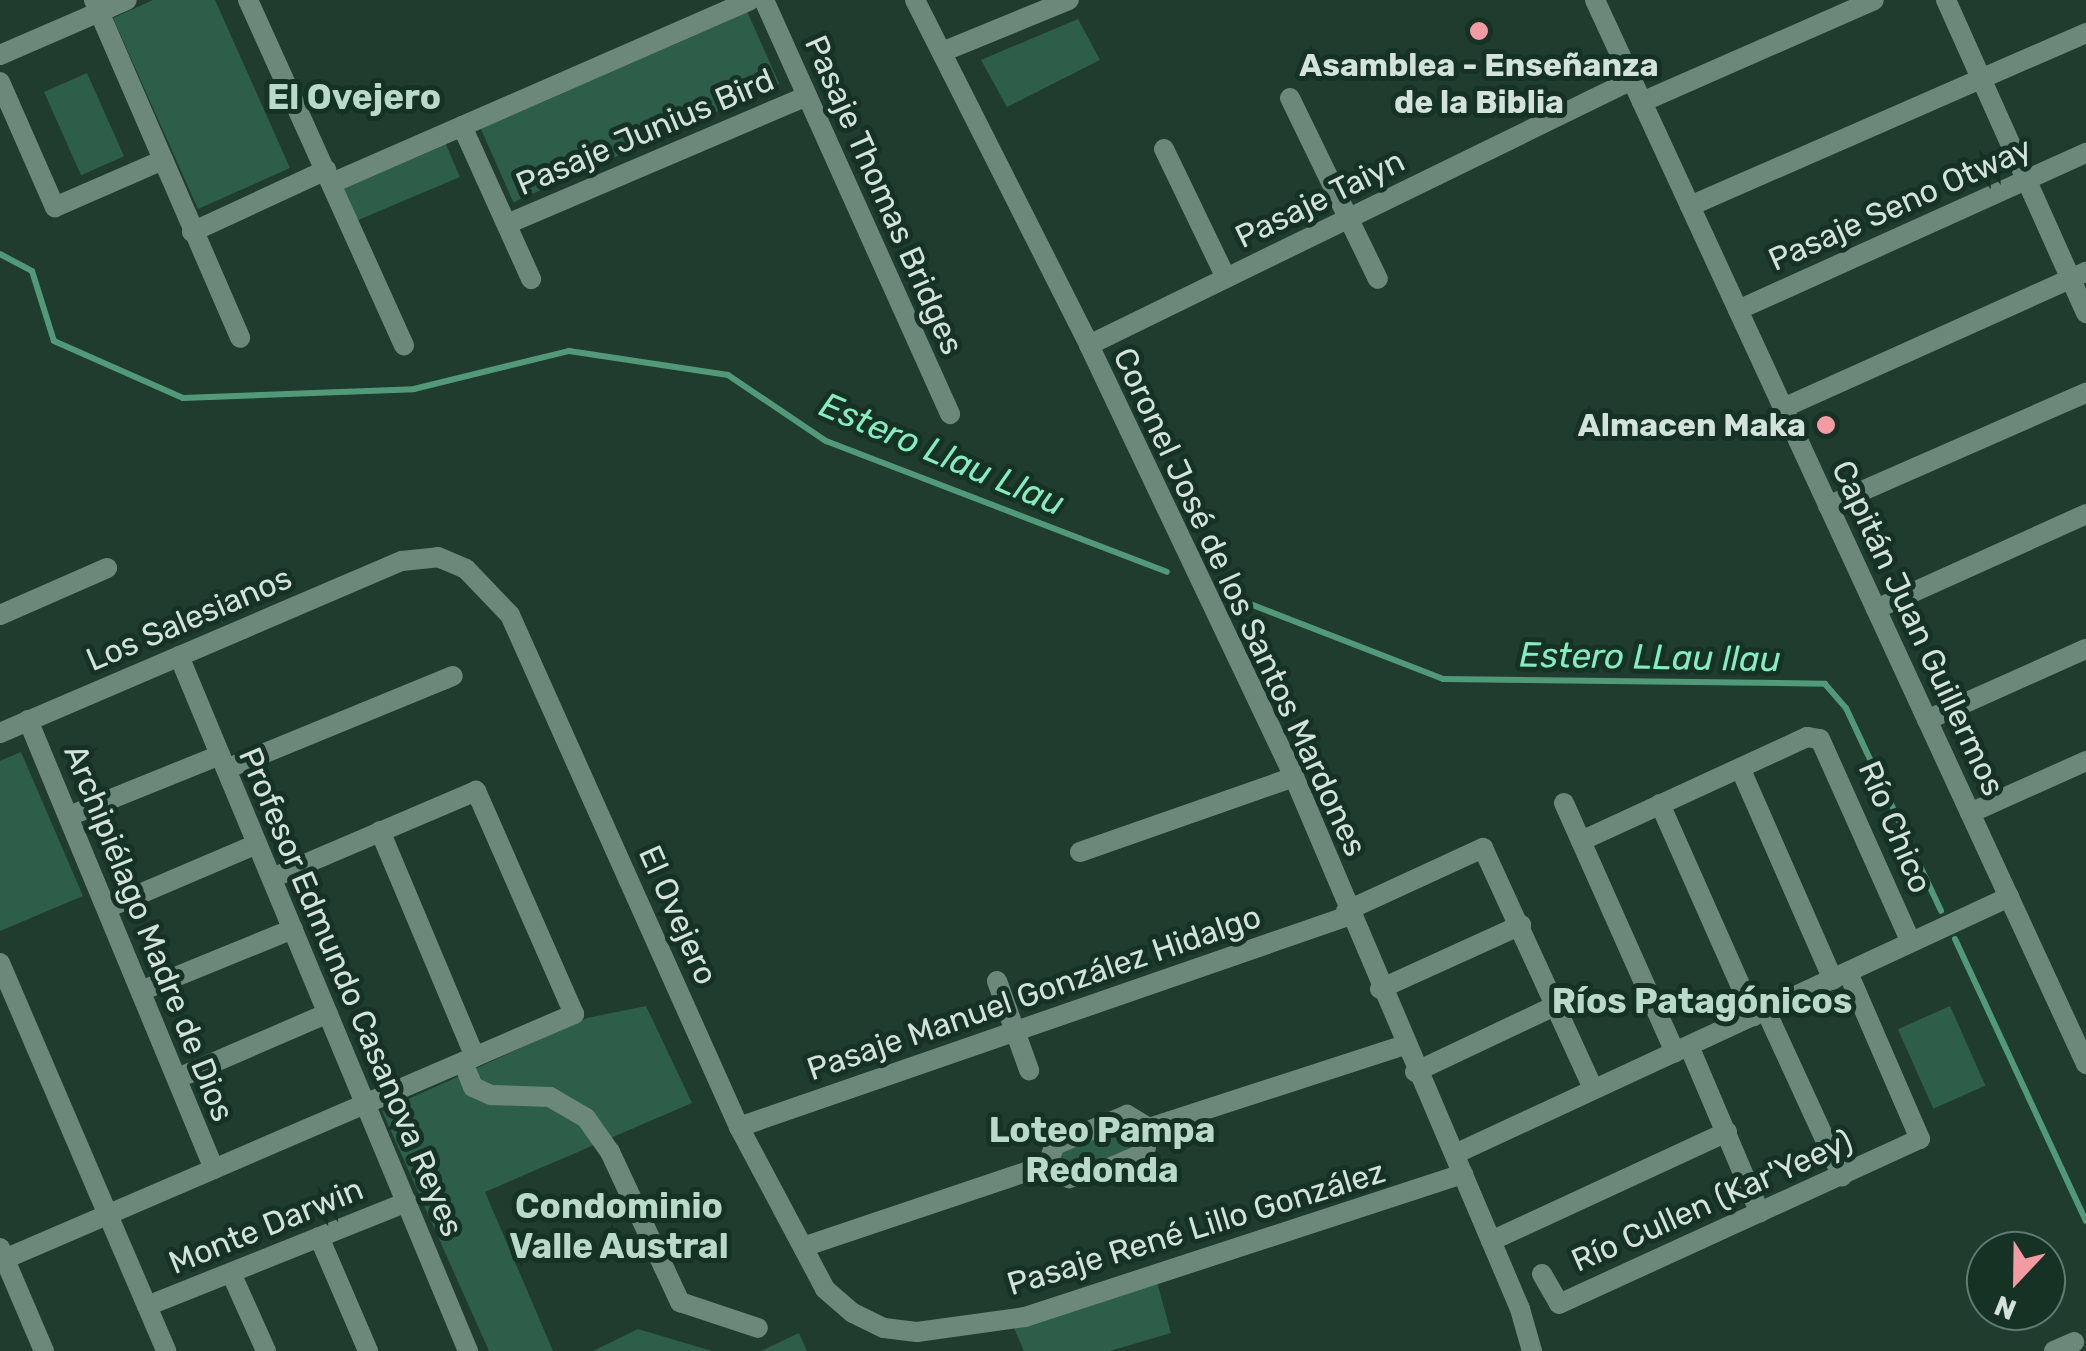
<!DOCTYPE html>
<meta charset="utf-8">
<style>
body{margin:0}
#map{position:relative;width:2086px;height:1351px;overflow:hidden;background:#1f3c2f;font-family:Rubik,sans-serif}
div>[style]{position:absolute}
.green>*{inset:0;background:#2d5e49;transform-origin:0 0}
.stream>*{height:6px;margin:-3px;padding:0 3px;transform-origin:3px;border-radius:3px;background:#519979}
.minor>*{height:20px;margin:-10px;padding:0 10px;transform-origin:10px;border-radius:10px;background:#6c887a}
.tertiary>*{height:20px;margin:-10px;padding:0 10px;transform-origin:10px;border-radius:10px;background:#6c887a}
.dots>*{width:28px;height:28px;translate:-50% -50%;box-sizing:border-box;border:5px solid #153225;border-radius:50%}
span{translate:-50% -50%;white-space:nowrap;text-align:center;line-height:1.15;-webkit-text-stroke:10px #153225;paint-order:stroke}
.poi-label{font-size:32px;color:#d3e3db;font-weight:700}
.right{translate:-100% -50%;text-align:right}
.street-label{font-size:32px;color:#d3e3db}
.neighbourhood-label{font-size:35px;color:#b9dac9;font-weight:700}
.water-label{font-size:35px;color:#85edbf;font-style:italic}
.north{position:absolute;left:1966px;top:1231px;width:100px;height:100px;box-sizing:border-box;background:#153225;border:2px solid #61796e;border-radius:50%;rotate:202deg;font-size:28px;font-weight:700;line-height:40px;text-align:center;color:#d3e3db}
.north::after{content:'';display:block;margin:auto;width:35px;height:45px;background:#f49aa3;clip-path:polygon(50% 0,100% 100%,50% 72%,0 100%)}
</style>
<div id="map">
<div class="green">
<div style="clip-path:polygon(153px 0,215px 0,290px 168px,198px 209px,113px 18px)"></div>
<div style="left:746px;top:9px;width:82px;height:291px;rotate:66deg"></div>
<div style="clip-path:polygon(1078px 19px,1100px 60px,1007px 107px,981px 60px)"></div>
<div style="left:87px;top:73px;width:91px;height:47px;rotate:66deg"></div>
<div style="left:445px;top:142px;width:38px;height:111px;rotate:67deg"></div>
<div style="clip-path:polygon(21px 752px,83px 896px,0 931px,0 761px)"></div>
<div style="clip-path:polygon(646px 1006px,692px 1103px,485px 1192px,553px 1351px,489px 1351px,382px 1111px,587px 1018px)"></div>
<div style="left:1950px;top:1006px;width:87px;height:57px;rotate:66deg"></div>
<div style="clip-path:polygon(1126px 1123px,1142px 1138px,1137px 1150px,1076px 1173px,1060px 1161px,1058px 1154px)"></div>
<div style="clip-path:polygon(1155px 1275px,1171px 1333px,1110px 1351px,1024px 1351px,1013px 1326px)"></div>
<div style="clip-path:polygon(638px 1329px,712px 1351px,593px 1351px)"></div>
<div style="clip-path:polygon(799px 1333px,807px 1351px,761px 1351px)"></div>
</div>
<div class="stream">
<div style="left:0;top:254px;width:36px;rotate:28deg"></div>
<div style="left:32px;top:271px;width:73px;rotate:72.6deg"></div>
<div style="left:54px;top:341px;width:141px;rotate:23.8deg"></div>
<div style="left:183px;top:398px;width:231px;rotate:-2.2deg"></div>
<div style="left:414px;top:389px;width:160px;rotate:-13.8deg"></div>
<div style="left:569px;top:351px;width:161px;rotate:8.6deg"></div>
<div style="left:728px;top:375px;width:118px;rotate:34deg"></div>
<div style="left:826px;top:441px;width:365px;rotate:21deg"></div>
<div style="left:1232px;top:597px;width:226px;rotate:21.2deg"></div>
<div style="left:1443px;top:679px;width:382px;rotate:0.7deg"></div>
<div style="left:1825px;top:684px;width:32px;rotate:49deg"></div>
<div style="left:1846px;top:708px;width:224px;rotate:64.9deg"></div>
<div style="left:1955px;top:939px;width:311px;rotate:65.1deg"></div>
</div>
<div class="minor">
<div style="left:94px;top:0;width:368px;rotate:66.6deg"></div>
<div style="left:248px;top:0;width:379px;rotate:65.7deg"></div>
<div style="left:764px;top:0;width:454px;rotate:65.8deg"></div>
<div style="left:1946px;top:0;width:343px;rotate:65.9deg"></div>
<div style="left:942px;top:52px;width:137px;rotate:-22.3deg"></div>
<div style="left:0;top:55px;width:138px;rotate:-23.4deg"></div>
<div style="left:0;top:82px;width:137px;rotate:66.3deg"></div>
<div style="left:55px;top:207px;width:118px;rotate:-23.5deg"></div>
<div style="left:1290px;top:98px;width:201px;rotate:64.1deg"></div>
<div style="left:1642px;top:102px;width:253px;rotate:-23.7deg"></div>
<div style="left:462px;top:126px;width:168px;rotate:65.7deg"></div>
<div style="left:1164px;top:149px;width:143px;rotate:64.3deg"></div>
<div style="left:332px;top:183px;width:456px;rotate:-23.6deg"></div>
<div style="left:1690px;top:206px;width:432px;rotate:-23.6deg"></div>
<div style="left:507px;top:224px;width:326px;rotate:-23.1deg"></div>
<div style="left:192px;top:232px;width:148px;rotate:-24.8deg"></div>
<div style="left:1738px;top:310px;width:382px;rotate:-24.3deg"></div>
<div style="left:1089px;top:345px;width:604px;rotate:-26.01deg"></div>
<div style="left:1783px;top:408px;width:332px;rotate:-24.2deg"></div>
<div style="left:1828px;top:506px;width:282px;rotate:-23.7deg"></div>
<div style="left:1876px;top:609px;width:230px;rotate:-24.3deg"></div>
<div style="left:0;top:615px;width:117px;rotate:-23.7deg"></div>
<div style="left:179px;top:656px;width:753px;rotate:67.42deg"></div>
<div style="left:28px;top:720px;width:486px;rotate:67.5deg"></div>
<div style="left:1927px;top:720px;width:174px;rotate:-24.1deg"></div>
<div style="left:0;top:733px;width:437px;rotate:-23.2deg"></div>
<div style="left:402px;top:561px;width:36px;rotate:-6deg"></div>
<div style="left:438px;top:557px;width:30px;rotate:23deg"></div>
<div style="left:466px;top:569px;width:64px;rotate:46.3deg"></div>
<div style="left:510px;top:615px;width:561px;rotate:65.9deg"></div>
<div style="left:739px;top:1127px;width:183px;rotate:62deg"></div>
<div style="left:825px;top:1289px;width:37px;rotate:41deg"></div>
<div style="left:853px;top:1313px;width:34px;rotate:26deg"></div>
<div style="left:884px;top:1328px;width:33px;rotate:7deg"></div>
<div style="left:917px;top:1332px;width:109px;rotate:-7.9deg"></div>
<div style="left:1025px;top:1317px;width:461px;rotate:-18.1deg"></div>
<div style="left:226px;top:769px;width:245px;rotate:-22.3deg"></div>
<div style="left:1741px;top:770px;width:229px;rotate:66.3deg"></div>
<div style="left:1564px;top:803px;width:273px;rotate:66deg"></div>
<div style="left:1660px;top:804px;width:232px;rotate:66.1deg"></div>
<div style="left:1970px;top:813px;width:127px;rotate:-24.1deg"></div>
<div style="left:69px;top:816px;width:163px;rotate:-22deg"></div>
<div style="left:380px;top:831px;width:245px;rotate:67.2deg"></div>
<div style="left:1581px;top:841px;width:249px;rotate:-24.7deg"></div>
<div style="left:1807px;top:737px;width:13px;rotate:9deg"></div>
<div style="left:1820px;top:739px;width:222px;rotate:65.9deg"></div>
<div style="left:1080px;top:852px;width:227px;rotate:-19.3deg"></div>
<div style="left:107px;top:908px;width:163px;rotate:-23.1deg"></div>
<div style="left:1346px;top:911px;width:151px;rotate:-24.7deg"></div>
<div style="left:1483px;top:848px;width:264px;rotate:65.4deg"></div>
<div style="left:0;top:963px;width:422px;rotate:66.8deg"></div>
<div style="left:997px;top:981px;width:95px;rotate:70.2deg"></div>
<div style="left:1380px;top:989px;width:155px;rotate:-24.4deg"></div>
<div style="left:141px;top:991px;width:164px;rotate:-22.2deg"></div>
<div style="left:1766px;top:1011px;width:182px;rotate:65.3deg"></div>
<div style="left:1689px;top:1046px;width:181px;rotate:67deg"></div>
<div style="left:463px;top:1062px;width:27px;rotate:68deg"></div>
<div style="left:473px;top:1087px;width:20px;rotate:24deg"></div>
<div style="left:491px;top:1095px;width:59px;rotate:1.9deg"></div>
<div style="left:550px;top:1097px;width:42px;rotate:30.3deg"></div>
<div style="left:586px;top:1118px;width:42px;rotate:54.8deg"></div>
<div style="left:610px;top:1152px;width:166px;rotate:65deg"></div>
<div style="left:680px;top:1302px;width:82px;rotate:18.4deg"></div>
<div style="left:1415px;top:1072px;width:157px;rotate:-25.3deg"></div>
<div style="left:178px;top:1078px;width:163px;rotate:-23.4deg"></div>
<div style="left:739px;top:1127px;width:645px;rotate:-19.11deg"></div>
<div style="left:1149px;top:1128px;width:268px;rotate:-18deg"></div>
<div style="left:1455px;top:1154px;width:611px;rotate:-24.89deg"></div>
<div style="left:319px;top:1237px;width:124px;rotate:66.7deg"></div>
<div style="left:1491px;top:1241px;width:260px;rotate:-24.8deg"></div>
<div style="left:803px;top:1247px;width:257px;rotate:-18.6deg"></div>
<div style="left:1047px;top:1165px;width:26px;rotate:31deg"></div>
<div style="left:1069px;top:1178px;width:41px;rotate:-14deg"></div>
<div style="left:1109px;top:1168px;width:39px;rotate:-23deg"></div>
<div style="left:1145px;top:1153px;width:25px;rotate:-81deg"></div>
<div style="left:1149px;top:1128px;width:26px;rotate:-149deg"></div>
<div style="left:1127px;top:1115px;width:78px;rotate:157.4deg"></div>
<div style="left:1055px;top:1145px;width:22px;rotate:112deg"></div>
<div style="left:0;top:1261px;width:625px;rotate:-23.28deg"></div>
<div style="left:574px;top:1014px;width:244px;rotate:-113.7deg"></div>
<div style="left:476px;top:791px;width:222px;rotate:156.9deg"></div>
<div style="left:231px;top:1273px;width:85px;rotate:65.8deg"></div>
<div style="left:1542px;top:1274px;width:34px;rotate:60deg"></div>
<div style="left:1559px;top:1304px;width:397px;rotate:-24.6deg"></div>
<div style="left:1920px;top:1139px;width:181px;rotate:-113.4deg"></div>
<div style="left:147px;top:1306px;width:280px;rotate:-21.8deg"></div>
<div style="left:2054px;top:1351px;width:22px;rotate:-24deg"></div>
</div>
<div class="tertiary">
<div style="left:915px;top:0;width:386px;rotate:63.2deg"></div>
<div style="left:1089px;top:345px;width:478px;rotate:64.6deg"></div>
<div style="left:1294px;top:777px;width:578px;rotate:66.98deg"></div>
<div style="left:1520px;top:1309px;width:44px;rotate:74.1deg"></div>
<div style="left:1595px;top:0;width:1172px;rotate:65.23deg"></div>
<div style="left:0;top:1248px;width:112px;rotate:66.9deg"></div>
</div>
<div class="dots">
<div style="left:1479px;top:31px;background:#f49aa3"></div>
<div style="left:1826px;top:425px;background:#f49aa3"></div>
</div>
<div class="poi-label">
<span style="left:1479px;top:84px">Asamblea - Enseñanza<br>de la Biblia</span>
<span class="right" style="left:1806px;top:425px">Almacen Maka</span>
</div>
<div class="street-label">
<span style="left:645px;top:132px;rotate:-23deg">Pasaje Junius Bird</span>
<span style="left:884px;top:195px;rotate:66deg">Pasaje Thomas Bridges</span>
<span style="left:1320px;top:199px;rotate:-26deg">Pasaje Taiyn</span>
<span style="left:1900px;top:204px;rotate:-24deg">Pasaje Seno Otway</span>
<span style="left:1240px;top:602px;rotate:65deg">Coronel José de los Santos Mardones</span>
<span style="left:189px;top:619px;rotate:-23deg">Los Salesianos</span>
<span style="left:1918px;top:628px;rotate:65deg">Capitán Juan Guillermos</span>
<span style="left:1895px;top:827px;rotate:67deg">Río Chico</span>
<span style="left:678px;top:915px;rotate:66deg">El Ovejero</span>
<span style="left:149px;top:933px;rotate:68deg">Archipiélago Madre de Dios</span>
<span style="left:351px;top:992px;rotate:67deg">Profesor Edmundo Casanova Reyes</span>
<span style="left:1034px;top:993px;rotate:-19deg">Pasaje Manuel González Hidalgo</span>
<span style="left:1712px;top:1201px;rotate:-24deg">Río Cullen (Kar'Yeey)</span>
<span style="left:266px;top:1226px;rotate:-22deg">Monte Darwin</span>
<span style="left:1196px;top:1228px;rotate:-17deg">Pasaje René Lillo González</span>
</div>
<div class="neighbourhood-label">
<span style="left:354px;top:97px">El Ovejero</span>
<span style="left:1702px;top:1001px">Ríos Patagónicos</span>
<span style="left:1102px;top:1150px">Loteo Pampa<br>Redonda</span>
<span style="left:619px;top:1226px">Condominio<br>Valle Austral</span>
</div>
<div class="water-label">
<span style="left:942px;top:454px;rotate:23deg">Estero Llau Llau</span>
<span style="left:1650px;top:657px;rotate:1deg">Estero LLau llau</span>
</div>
<div class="north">N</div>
</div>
